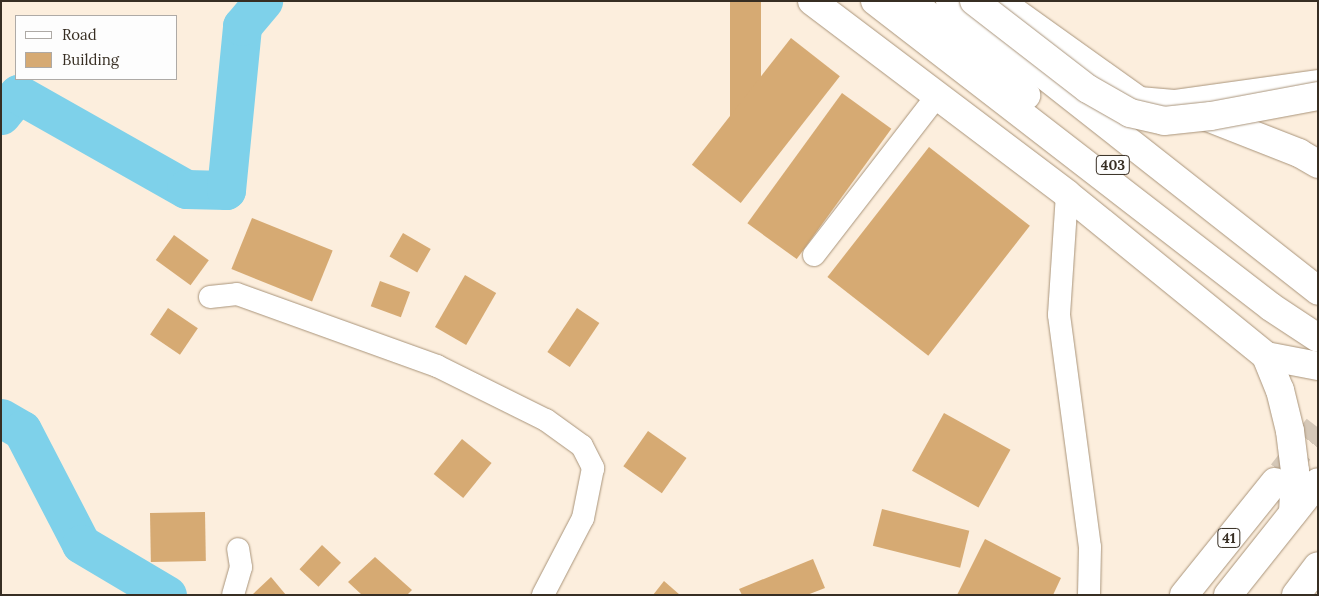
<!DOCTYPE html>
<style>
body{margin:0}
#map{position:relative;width:1319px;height:596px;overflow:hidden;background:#fceedd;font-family:Lora,serif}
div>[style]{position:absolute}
.river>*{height:39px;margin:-19.5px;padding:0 19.5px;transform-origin:19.5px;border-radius:19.5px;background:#7ed1ea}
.building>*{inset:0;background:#d6aa73;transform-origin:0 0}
.highway-tunnel>*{height:28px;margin-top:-14px;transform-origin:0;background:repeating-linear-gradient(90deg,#d5c8b8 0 28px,transparent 0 42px)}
.roads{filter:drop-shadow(0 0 1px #a9947a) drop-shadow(0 0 1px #a9947a)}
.street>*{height:22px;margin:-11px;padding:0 11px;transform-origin:11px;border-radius:11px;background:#fff}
.highway>*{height:28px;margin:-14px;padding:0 14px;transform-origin:14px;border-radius:14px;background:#fff}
.bridges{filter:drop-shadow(0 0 1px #a9947a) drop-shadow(0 0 1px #a9947a)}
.highway-bridge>*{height:28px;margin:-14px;padding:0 14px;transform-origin:14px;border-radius:14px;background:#fff}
span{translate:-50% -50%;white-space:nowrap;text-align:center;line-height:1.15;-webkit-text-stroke:4px #fdfdfd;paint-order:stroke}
.shield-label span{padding:1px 4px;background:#fdfdfd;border:1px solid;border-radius:4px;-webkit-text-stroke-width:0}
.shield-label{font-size:14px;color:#372e23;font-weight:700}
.frame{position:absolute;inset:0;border:2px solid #372e23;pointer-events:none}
.legend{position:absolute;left:15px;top:15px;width:162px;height:65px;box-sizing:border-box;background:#fdfdfd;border:1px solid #aeaaa6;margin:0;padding:6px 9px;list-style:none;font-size:15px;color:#372e23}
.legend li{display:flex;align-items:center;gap:10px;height:25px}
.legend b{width:25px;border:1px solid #aeaaa6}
</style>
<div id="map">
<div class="river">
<div style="left:1px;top:115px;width:27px;rotate:-51deg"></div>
<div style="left:18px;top:94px;width:193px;rotate:29.5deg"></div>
<div style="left:186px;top:189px;width:40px;rotate:1.4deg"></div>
<div style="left:226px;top:190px;width:165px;rotate:-84.4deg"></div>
<div style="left:242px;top:26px;width:33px;rotate:-50deg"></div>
<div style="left:1px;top:418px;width:24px;rotate:30deg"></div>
<div style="left:22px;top:430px;width:128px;rotate:62.6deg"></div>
<div style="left:81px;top:544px;width:100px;rotate:30.7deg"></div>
</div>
<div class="building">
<div style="left:730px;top:1px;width:31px;height:155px"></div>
<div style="left:791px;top:38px;width:62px;height:161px;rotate:38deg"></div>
<div style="left:842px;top:93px;width:61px;height:161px;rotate:36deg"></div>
<div style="left:929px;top:147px;width:128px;height:165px;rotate:38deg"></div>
<div style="left:252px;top:218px;width:87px;height:55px;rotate:22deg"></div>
<div style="left:403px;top:233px;width:32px;height:27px;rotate:30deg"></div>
<div style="left:174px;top:235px;width:43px;height:31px;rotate:36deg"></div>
<div style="left:465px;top:275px;width:36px;height:60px;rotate:30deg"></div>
<div style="left:380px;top:281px;width:32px;height:27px;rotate:20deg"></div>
<div style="left:168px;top:308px;width:36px;height:32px;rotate:34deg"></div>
<div style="left:577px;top:308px;width:27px;height:53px;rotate:34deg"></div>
<div style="left:944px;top:413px;width:76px;height:66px;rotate:29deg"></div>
<div style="left:648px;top:431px;width:47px;height:43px;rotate:35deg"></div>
<div style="left:462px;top:439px;width:38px;height:45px;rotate:39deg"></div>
<div style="left:882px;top:509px;width:90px;height:38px;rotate:14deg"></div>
<div style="left:205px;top:512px;width:49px;height:55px;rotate:89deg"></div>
<div style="clip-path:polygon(985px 539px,1061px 578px,1053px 595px,957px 595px)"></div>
<div style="left:322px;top:545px;width:26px;height:33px;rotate:43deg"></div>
<div style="clip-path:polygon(375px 557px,412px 590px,407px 595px,362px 595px,348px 582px)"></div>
<div style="clip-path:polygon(813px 559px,825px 588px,807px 595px,742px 595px,739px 589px)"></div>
<div style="clip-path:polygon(271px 577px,286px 595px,252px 595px)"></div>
<div style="clip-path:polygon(664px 581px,680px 595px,653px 595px)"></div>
</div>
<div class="highway-tunnel">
<div style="left:1282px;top:473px;width:58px;rotate:-52deg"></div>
</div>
<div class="roads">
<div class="street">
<div style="left:1067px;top:194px;width:121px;rotate:93.8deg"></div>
<div style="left:1059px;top:315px;width:234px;rotate:82.4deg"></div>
<div style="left:1090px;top:547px;width:48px;rotate:91.2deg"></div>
<div style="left:814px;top:255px;width:201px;rotate:-52.3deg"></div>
<div style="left:210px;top:297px;width:27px;rotate:-6deg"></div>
<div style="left:237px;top:294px;width:213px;rotate:19.8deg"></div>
<div style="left:437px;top:366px;width:122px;rotate:26.4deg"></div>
<div style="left:546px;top:420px;width:44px;rotate:35.8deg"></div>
<div style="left:582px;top:446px;width:25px;rotate:63deg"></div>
<div style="left:593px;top:468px;width:51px;rotate:101.3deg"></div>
<div style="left:583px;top:518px;width:87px;rotate:117.5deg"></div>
<div style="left:233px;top:595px;width:29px;rotate:-74deg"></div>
<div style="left:241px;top:567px;width:18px;rotate:-99deg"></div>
</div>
<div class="highway">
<div style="left:812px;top:1px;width:320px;rotate:37.1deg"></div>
<div style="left:1067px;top:194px;width:257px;rotate:39.1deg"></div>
<div style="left:1266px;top:356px;width:37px;rotate:68deg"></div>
<div style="left:1280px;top:390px;width:42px;rotate:76.3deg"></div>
<div style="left:1290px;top:431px;width:40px;rotate:82.9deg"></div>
<div style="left:1295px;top:471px;width:42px;rotate:92.7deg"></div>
<div style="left:875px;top:1px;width:500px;rotate:37.69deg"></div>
<div style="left:1271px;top:307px;width:56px;rotate:33.4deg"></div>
<div style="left:911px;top:1px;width:149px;rotate:39.3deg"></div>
<div style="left:950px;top:1px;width:469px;rotate:38.2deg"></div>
<div style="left:999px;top:1px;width:172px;rotate:35.5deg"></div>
<div style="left:1139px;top:101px;width:35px;rotate:5deg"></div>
<div style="left:1174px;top:104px;width:145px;rotate:-7.9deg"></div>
<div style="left:1197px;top:113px;width:110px;rotate:21.4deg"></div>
<div style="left:1299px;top:153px;width:22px;rotate:30deg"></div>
<div style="left:1266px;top:356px;width:53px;rotate:10.9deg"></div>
<div style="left:1184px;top:595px;width:145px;rotate:-51.2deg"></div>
<div style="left:1228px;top:595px;width:144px;rotate:-51.5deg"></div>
<div style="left:1296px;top:595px;width:36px;rotate:-53deg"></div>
</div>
</div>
<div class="bridges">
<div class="highway-bridge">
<div style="left:974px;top:1px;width:144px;rotate:37.7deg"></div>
<div style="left:1088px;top:89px;width:48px;rotate:29.7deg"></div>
<div style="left:1130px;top:113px;width:35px;rotate:13deg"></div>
<div style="left:1164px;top:121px;width:47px;rotate:-6.1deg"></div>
<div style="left:1211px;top:116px;width:109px;rotate:-10.6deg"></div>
</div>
</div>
<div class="shield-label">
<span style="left:1113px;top:165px">403</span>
<span style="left:1229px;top:538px">41</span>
</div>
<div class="frame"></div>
<ul class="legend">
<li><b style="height:6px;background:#fff"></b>Road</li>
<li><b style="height:14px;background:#d6aa73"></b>Building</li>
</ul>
</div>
